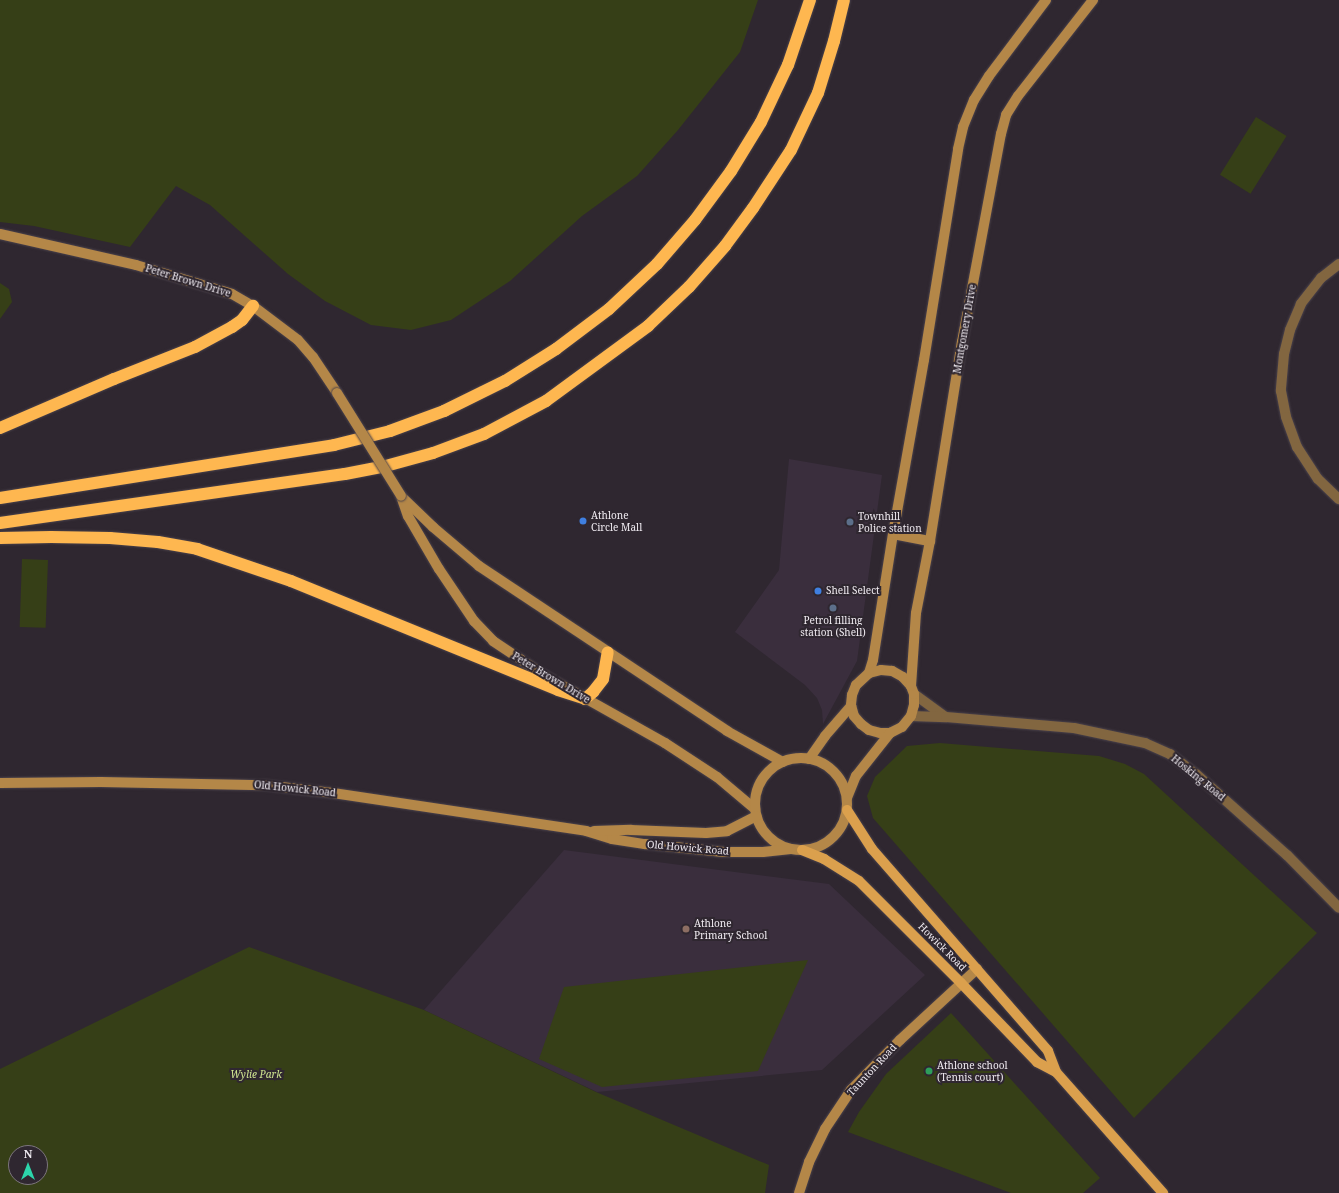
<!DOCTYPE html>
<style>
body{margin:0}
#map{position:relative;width:1339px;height:1193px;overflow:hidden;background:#2f2730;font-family:"Noto Serif",serif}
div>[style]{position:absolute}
.built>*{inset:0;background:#3a2e3d}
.green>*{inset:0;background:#363f17;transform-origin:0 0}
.roads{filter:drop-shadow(0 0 1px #4a424b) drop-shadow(0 0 1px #4a424b)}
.street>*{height:10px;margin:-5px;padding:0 5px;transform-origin:5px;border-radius:5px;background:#826640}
.secondary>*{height:10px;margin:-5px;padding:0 5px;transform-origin:5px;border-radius:5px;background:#b48748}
.secondary>.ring{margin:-5px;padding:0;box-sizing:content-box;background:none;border:10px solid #b48748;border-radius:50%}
.primary>*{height:10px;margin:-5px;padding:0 5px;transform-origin:5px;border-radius:5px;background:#dba04d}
.highway>*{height:12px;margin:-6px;padding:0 6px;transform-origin:6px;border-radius:6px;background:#feb750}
.bridges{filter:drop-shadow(0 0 1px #4a424b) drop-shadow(0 0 1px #4a424b)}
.secondary-bridge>*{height:10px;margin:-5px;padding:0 5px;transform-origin:5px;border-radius:5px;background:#b48748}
.dots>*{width:11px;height:11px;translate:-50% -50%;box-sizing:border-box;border:2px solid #2f2730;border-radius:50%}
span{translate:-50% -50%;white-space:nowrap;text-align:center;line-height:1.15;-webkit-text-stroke:4px #2f2730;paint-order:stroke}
.street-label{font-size:10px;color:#f0ebf1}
.poi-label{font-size:10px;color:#f0ebf1}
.left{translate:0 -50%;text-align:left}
.park-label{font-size:10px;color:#d0e690;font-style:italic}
.north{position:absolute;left:8px;top:1145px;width:40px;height:40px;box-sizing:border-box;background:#2f2730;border:1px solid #7c757d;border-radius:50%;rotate:0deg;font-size:11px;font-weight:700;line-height:16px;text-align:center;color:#f0ebf1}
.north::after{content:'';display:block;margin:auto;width:14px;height:18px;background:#2cd5ab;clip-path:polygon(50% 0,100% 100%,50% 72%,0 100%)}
</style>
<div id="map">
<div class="built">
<div style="clip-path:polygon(789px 459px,882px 475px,857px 661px,823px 724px,822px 710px,817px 698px,805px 685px,735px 632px,779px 570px)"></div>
<div style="clip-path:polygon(564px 850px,829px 884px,925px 975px,822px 1070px,597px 1092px,424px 1010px)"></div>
</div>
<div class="green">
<div style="clip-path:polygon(0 0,758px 0,740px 52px,678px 130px,637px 176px,582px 216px,510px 281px,451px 320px,411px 330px,371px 325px,325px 301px,288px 274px,210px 205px,176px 186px,130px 247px,34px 226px,0 222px)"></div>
<div style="left:1256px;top:117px;width:36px;height:68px;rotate:32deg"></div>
<div style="clip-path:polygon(0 283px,9px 289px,12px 302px,0 319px)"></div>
<div style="left:22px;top:559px;width:26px;height:68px;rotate:2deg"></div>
<div style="clip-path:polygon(940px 743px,1099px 756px,1125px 764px,1144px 774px,1317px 933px,1134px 1118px,873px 818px,867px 796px,875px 777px,907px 746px)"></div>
<div style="clip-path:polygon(evenodd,249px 947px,424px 1010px,596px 1092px,769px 1165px,765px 1193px,0 1193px,0 1069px,249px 947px,16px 1153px,40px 1153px,40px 1177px,16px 1177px,16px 1153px)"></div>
<div style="clip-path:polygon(808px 960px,758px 1071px,602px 1087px,539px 1059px,564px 987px)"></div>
<div style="clip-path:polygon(951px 1013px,1100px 1178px,1083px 1193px,1011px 1193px,848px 1132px,859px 1112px,886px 1074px)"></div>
</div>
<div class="roads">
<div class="street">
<div style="left:1339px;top:264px;width:23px;rotate:142deg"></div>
<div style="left:1321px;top:278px;width:33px;rotate:128deg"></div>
<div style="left:1301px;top:304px;width:28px;rotate:113deg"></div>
<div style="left:1290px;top:330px;width:25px;rotate:104deg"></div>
<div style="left:1284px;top:354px;width:37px;rotate:95deg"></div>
<div style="left:1281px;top:391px;width:26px;rotate:79deg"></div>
<div style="left:1286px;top:417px;width:32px;rotate:70deg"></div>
<div style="left:1297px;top:447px;width:38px;rotate:57deg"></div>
<div style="left:1318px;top:479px;width:29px;rotate:44deg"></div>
<div style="left:914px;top:694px;width:39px;rotate:36deg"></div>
<div style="left:911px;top:716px;width:35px;rotate:2deg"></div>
<div style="left:946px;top:717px;width:128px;rotate:4.9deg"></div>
<div style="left:1074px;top:728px;width:73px;rotate:11.9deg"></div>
<div style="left:1145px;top:743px;width:27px;rotate:24deg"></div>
<div style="left:1170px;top:754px;width:33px;rotate:38deg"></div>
<div style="left:1196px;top:774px;width:122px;rotate:41.7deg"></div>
<div style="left:1287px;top:855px;width:74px;rotate:45.5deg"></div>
</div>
<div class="secondary">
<div style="left:0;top:234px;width:139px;rotate:12.8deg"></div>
<div style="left:136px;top:265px;width:100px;rotate:16.8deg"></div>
<div style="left:232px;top:294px;width:24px;rotate:30deg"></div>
<div style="left:253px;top:306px;width:56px;rotate:37.1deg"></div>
<div style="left:298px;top:340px;width:23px;rotate:49deg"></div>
<div style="left:313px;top:357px;width:43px;rotate:56.3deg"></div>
<div style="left:401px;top:496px;width:21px;rotate:71deg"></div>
<div style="left:408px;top:516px;width:61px;rotate:59.7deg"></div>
<div style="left:439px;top:569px;width:63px;rotate:56.1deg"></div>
<div style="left:474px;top:621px;width:28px;rotate:46deg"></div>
<div style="left:493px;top:641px;width:61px;rotate:33.7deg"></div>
<div style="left:544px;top:675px;width:139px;rotate:29.3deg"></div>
<div style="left:665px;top:743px;width:62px;rotate:33.2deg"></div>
<div style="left:717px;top:777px;width:50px;rotate:40.1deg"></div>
<div style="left:403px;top:498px;width:42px;rotate:44deg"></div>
<div style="left:433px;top:527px;width:60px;rotate:40.3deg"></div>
<div style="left:479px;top:566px;width:298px;rotate:33.6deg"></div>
<div style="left:727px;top:731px;width:64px;rotate:29deg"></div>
<div style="left:893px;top:534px;width:38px;rotate:11deg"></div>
<div style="left:869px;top:673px;width:14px;rotate:-73deg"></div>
<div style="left:873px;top:660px;width:128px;rotate:-81deg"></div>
<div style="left:893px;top:534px;width:177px;rotate:-79.9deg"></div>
<div style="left:924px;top:360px;width:214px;rotate:-80.8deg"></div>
<div style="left:958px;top:149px;width:23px;rotate:-77deg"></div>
<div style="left:963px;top:127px;width:29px;rotate:-68deg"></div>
<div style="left:974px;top:100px;width:28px;rotate:-58deg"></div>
<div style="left:989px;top:76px;width:95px;rotate:-53.1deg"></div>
<div style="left:911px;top:686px;width:12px;rotate:-132deg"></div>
<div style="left:903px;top:677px;width:13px;rotate:-151deg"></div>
<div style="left:892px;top:671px;width:11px;rotate:-175deg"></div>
<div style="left:881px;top:670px;width:12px;rotate:166deg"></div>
<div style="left:869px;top:673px;width:18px;rotate:137deg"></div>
<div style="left:856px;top:685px;width:11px;rotate:112deg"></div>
<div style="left:852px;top:695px;width:10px;rotate:96deg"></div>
<div style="left:851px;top:705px;width:11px;rotate:75deg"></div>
<div style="left:854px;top:716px;width:11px;rotate:49deg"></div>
<div style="left:861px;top:724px;width:10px;rotate:37deg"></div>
<div style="left:869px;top:730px;width:11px;rotate:15deg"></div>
<div style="left:880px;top:733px;width:10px"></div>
<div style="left:890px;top:733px;width:13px;rotate:-27deg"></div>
<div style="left:902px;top:727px;width:14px;rotate:-51deg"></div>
<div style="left:911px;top:716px;width:11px;rotate:-75deg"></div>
<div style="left:914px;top:705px;width:11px;rotate:-90deg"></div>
<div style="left:914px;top:694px;width:9px;rotate:-111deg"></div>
<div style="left:911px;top:686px;width:73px;rotate:-86.1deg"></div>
<div style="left:916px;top:613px;width:73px;rotate:-79deg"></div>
<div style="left:930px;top:541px;width:202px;rotate:-80.9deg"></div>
<div style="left:962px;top:342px;width:212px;rotate:-79.4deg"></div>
<div style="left:1001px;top:134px;width:20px;rotate:-75deg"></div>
<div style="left:1006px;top:115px;width:22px;rotate:-58deg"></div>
<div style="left:1018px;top:96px;width:122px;rotate:-52deg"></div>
<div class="ring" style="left:755px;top:758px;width:82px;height:82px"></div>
<div style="left:809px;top:759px;width:28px;rotate:-55deg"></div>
<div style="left:825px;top:736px;width:40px;rotate:-49deg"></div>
<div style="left:0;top:783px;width:101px;rotate:-0.6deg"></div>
<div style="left:101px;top:782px;width:163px;rotate:1.1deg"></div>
<div style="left:264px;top:785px;width:69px;rotate:6.6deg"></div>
<div style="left:333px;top:793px;width:256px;rotate:8.5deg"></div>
<div style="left:586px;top:831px;width:27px;rotate:17deg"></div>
<div style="left:612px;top:839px;width:33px;rotate:9deg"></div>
<div style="left:645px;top:844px;width:79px;rotate:5.8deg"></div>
<div style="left:724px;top:852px;width:39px"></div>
<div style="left:763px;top:852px;width:28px;rotate:-6deg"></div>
<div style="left:847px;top:798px;width:24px;rotate:-68deg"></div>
<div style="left:856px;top:776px;width:55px;rotate:-51.7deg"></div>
<div style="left:594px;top:831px;width:37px;rotate:-2deg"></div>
<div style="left:631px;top:830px;width:75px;rotate:2.3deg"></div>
<div style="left:706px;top:833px;width:21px;rotate:-5deg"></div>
<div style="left:727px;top:831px;width:33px;rotate:-27deg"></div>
<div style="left:799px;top:1193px;width:33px;rotate:-72deg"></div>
<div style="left:809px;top:1162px;width:37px;rotate:-64deg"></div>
<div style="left:825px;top:1129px;width:47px;rotate:-56.3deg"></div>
<div style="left:851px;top:1090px;width:70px;rotate:-45.6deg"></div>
<div style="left:900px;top:1040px;width:105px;rotate:-42.7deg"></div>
</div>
<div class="primary">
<div style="left:847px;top:810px;width:46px;rotate:57.3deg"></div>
<div style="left:872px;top:849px;width:268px;rotate:48.9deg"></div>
<div style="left:1048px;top:1051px;width:22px;rotate:69deg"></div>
<div style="left:1056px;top:1072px;width:162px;rotate:48.5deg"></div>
<div style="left:802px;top:850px;width:24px;rotate:22deg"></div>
<div style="left:824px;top:859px;width:41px;rotate:32.2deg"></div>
<div style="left:859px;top:881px;width:144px;rotate:45deg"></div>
<div style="left:961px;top:983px;width:110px;rotate:46.1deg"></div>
<div style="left:1037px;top:1062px;width:21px;rotate:28deg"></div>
</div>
<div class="highway">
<div style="left:0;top:428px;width:124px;rotate:-23.3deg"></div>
<div style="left:114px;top:379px;width:87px;rotate:-21.6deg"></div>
<div style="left:195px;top:347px;width:42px;rotate:-28.4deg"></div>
<div style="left:232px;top:327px;width:12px;rotate:-35deg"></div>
<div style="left:242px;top:320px;width:18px;rotate:-52deg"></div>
<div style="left:0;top:498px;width:338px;rotate:-9deg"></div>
<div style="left:334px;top:445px;width:58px;rotate:-14deg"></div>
<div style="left:390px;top:431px;width:58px;rotate:-20.3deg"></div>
<div style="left:444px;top:411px;width:68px;rotate:-26.2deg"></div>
<div style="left:505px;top:381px;width:60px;rotate:-32.1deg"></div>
<div style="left:556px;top:349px;width:66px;rotate:-37deg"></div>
<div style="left:609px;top:309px;width:66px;rotate:-43.2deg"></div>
<div style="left:657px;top:264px;width:58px;rotate:-49.2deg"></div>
<div style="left:695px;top:220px;width:61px;rotate:-53.7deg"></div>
<div style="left:731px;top:171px;width:57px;rotate:-58.5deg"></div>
<div style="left:761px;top:122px;width:63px;rotate:-64.7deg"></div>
<div style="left:788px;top:65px;width:69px;rotate:-71.3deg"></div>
<div style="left:0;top:523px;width:348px;rotate:-8.1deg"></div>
<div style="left:345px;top:474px;width:38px;rotate:-11deg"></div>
<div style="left:382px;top:467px;width:53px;rotate:-15.4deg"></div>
<div style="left:433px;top:453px;width:54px;rotate:-20.4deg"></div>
<div style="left:484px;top:434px;width:70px;rotate:-28deg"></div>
<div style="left:546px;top:401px;width:127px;rotate:-36.3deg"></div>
<div style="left:648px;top:326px;width:57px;rotate:-43.6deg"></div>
<div style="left:689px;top:287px;width:55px;rotate:-48.7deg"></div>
<div style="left:725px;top:246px;width:47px;rotate:-53.6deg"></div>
<div style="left:753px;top:208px;width:69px;rotate:-56.8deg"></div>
<div style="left:791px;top:150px;width:63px;rotate:-64.7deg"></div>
<div style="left:818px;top:93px;width:54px;rotate:-72.9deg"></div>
<div style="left:834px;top:41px;width:42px;rotate:-76.3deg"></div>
<div style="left:0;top:538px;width:51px;rotate:-1.1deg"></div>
<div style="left:51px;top:537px;width:59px;rotate:1deg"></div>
<div style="left:110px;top:538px;width:48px;rotate:4.8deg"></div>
<div style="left:158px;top:542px;width:40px;rotate:10deg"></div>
<div style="left:197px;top:549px;width:99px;rotate:18.8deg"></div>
<div style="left:291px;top:581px;width:288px;rotate:22.2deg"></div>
<div style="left:558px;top:690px;width:28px;rotate:18deg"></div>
<div style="left:585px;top:699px;width:11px;rotate:-41deg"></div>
<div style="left:593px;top:692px;width:16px;rotate:-52deg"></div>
<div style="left:603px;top:679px;width:27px;rotate:-80deg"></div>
</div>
</div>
<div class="bridges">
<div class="secondary-bridge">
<div style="left:337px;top:393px;width:121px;rotate:58.1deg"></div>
</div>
</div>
<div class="dots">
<div style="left:583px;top:521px;background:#3f7fe0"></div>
<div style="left:850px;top:522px;background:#5c6f8a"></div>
<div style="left:818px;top:591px;background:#3f7fe0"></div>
<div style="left:833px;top:608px;background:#5c6f8a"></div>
<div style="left:686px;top:929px;background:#8d6e63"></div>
<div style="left:929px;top:1071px;background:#2e9e5b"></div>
</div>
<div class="street-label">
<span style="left:188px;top:281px;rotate:17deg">Peter Brown Drive</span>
<span style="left:965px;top:329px;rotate:-80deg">Montgomery Drive</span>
<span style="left:551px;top:678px;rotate:31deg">Peter Brown Drive</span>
<span style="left:1198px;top:778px;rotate:39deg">Hosking Road</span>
<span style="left:295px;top:789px;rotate:6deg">Old Howick Road</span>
<span style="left:688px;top:848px;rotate:5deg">Old Howick Road</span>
<span style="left:942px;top:947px;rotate:45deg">Howick Road</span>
<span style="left:872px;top:1070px;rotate:-47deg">Taunton Road</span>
</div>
<div class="poi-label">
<span class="left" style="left:591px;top:521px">Athlone<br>Circle Mall</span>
<span class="left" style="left:858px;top:522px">Townhill<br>Police station</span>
<span class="left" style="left:826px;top:591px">Shell Select</span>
<span style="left:833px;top:626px">Petrol filling<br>station (Shell)</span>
<span class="left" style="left:694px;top:929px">Athlone<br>Primary School</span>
<span class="left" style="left:937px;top:1071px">Athlone school<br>(Tennis court)</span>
</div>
<div class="park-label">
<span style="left:256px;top:1075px">Wylie Park</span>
</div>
<div class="north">N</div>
</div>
